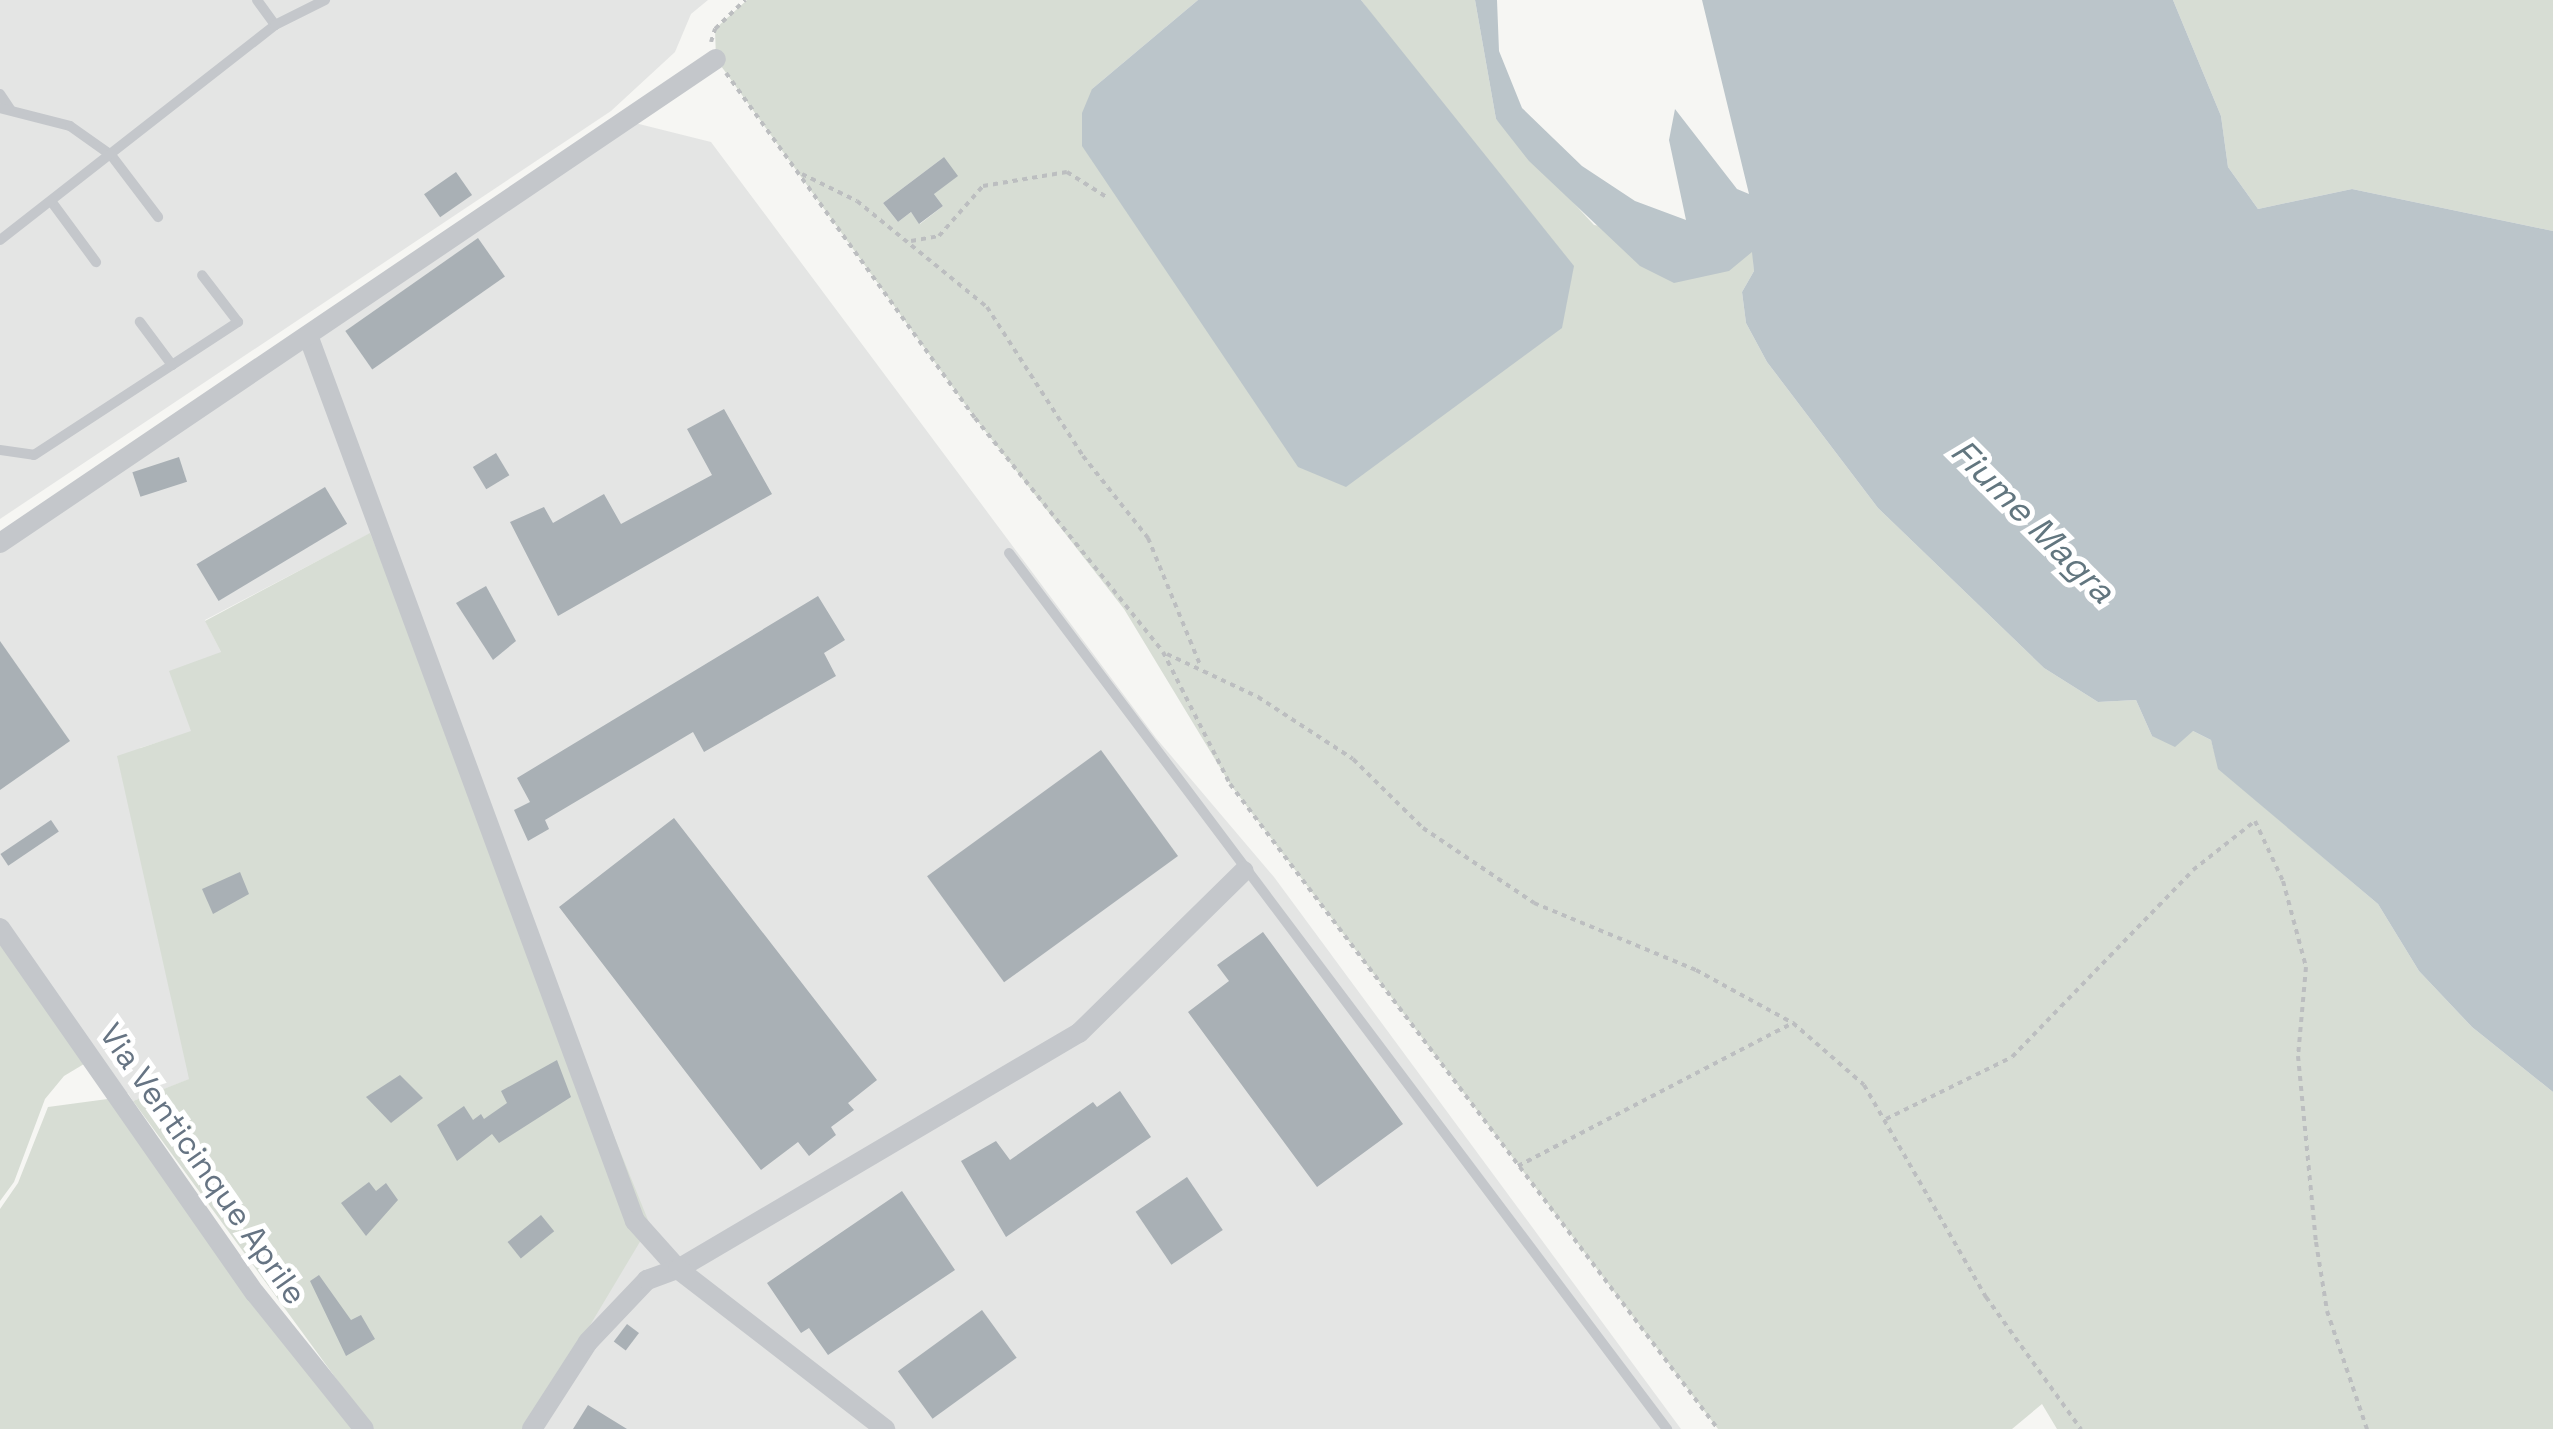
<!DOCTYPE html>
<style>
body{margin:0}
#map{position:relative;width:2553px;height:1429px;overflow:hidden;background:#f6f6f3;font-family:"Space Grotesk",sans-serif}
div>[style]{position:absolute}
.built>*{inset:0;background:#e4e5e4}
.green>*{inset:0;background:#d7ddd4}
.water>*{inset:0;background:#bbc5ca}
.building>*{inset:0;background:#a9b0b5;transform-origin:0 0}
.path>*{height:4px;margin-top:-2px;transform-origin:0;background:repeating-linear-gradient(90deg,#bcbec0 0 5px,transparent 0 10px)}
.service>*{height:10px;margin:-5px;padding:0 5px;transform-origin:5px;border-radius:5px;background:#c4c7cb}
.minor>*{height:20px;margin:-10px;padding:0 10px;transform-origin:10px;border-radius:10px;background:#c4c7cb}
span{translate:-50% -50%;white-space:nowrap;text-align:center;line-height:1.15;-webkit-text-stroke:10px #fff;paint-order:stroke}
.street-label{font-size:32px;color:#667483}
.water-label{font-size:35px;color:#62767f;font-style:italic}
</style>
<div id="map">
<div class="built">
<div style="clip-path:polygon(0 0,708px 0,691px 14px,675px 52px,611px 111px,0 519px)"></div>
<div style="clip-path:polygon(635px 123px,711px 142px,1156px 738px,1274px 877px,1681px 1429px,528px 1429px,369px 534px,205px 620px,221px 652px,191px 732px,140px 748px,190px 1079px,133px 1101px,128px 1093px,119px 1094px,0 922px,0 547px)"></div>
</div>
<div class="green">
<div style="clip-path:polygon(evenodd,747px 0,1198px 0,1092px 89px,1397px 48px,1361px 0,1475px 0,1496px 119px,1594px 225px,1753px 252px,1754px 271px,1742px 292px,1746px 323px,1767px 362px,1878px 508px,2044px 668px,2098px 702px,2136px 700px,2152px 736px,2193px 731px,2211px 740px,2219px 769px,2378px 904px,2419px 971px,2472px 1027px,2553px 1092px,2553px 1429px,2057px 1429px,2042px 1404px,2012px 1429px,1718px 1429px,1230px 784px,1124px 609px,975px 418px,716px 59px,715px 29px,747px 0,944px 157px,934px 194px,943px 206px,920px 224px,911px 212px,898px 222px,883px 203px,944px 157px)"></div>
<div style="clip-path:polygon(2173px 0,2553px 0,2553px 231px,2352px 189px,2258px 209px,2228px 167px,2221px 116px)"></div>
<div style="clip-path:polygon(370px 533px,650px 1225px,528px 1429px,373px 1429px,133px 1101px,189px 1079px,117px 756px,191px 731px,169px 671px,221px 652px,205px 621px)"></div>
<div style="clip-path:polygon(0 934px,89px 1061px,64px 1076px,45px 1099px,14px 1182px,0 1201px)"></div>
<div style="clip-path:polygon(115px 1098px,361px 1429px,0 1429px,0 1209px,18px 1183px,48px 1107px)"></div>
</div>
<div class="water">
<div style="clip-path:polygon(1198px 0,1361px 0,1574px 266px,1562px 328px,1346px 487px,1298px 467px,1082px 146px,1082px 113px,1092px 89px)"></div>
<div style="clip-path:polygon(1475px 0,1497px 0,1499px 51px,1522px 108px,1582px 166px,1635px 201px,1686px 220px,1669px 140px,1675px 109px,1737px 189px,1749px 194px,1702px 0,2173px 0,2221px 116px,2228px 167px,2258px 209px,2352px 189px,2553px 231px,2553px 1092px,2472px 1027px,2419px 971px,2378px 904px,2218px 769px,2211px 740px,2193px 731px,2175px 747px,2152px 736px,2136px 700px,2098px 702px,2044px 668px,1878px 508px,1767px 362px,1746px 323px,1742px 292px,1754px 271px,1752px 252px,1729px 271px,1674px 283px,1640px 266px,1529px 161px,1496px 119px)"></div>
</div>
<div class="building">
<div style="clip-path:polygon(944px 157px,958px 176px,934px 194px,943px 206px,919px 224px,911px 212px,898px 222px,883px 203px)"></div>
<div style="left:456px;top:172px;width:28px;height:39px;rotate:55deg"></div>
<div style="left:478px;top:238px;width:47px;height:162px;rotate:55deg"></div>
<div style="clip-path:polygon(724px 409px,772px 494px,558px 616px,510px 522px,544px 507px,553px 523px,604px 494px,621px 524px,712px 475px,687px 429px)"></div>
<div style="left:496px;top:453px;width:26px;height:27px;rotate:59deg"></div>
<div style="left:179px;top:457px;width:26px;height:49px;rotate:72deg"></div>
<div style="left:325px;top:487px;width:43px;height:150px;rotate:59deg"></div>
<div style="clip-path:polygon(486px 586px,516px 641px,493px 660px,456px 603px)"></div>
<div style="clip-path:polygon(818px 596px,845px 640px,824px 653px,836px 676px,704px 752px,693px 732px,545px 820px,549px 829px,528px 841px,514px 810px,530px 802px,517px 778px)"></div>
<div style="clip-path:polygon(0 641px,70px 741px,0 790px)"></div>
<div style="left:1101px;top:750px;width:131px;height:215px;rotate:54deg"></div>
<div style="clip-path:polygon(674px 818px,877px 1080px,848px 1103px,854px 1110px,831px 1127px,836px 1135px,809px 1156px,798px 1142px,761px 1170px,559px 907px)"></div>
<div style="left:51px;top:820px;width:14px;height:61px;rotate:56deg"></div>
<div style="clip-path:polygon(240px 872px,249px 894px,213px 914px,202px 889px)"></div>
<div style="clip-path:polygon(1263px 932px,1403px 1124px,1317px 1187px,1188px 1012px,1229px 981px,1217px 965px)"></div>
<div style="clip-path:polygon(557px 1060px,571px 1097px,499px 1143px,492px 1134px,457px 1161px,437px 1125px,464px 1106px,473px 1120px,481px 1114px,484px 1119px,507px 1103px,501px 1091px)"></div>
<div style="clip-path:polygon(400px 1075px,423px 1098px,391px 1123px,366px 1097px)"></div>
<div style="clip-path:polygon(1120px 1091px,1151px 1137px,1006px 1237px,961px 1161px,996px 1141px,1010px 1160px,1093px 1102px,1097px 1107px)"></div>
<div style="left:1187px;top:1177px;width:64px;height:62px;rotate:56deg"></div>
<div style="clip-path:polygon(369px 1182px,376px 1191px,386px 1183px,398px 1200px,366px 1236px,341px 1203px)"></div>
<div style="clip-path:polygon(902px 1191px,955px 1270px,828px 1355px,809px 1328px,801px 1333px,767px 1283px)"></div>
<div style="left:541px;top:1215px;width:21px;height:43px;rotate:51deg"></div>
<div style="clip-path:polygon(319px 1275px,351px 1320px,361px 1315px,375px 1339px,346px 1356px,310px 1281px)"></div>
<div style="left:982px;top:1310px;width:59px;height:104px;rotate:54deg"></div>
<div style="left:627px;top:1324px;width:15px;height:22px;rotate:37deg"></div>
<div style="clip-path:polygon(588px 1405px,627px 1429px,573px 1429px)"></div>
</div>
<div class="path">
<div style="left:711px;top:42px;width:14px;rotate:-73deg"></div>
<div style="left:715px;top:29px;width:42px;rotate:-44deg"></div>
<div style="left:726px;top:73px;width:425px;rotate:54.2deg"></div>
<div style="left:975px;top:418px;width:300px;rotate:51.2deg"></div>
<div style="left:1163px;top:652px;width:148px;rotate:63.1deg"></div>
<div style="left:1230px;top:784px;width:809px;rotate:52.89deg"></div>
<div style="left:802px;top:174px;width:61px;rotate:26.1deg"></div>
<div style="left:857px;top:201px;width:168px;rotate:39.2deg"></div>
<div style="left:987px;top:307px;width:177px;rotate:57.2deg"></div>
<div style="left:1083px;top:456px;width:105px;rotate:51.6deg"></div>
<div style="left:1148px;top:538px;width:139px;rotate:67.7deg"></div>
<div style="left:911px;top:241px;width:28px;rotate:-10deg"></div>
<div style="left:939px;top:236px;width:67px;rotate:-48.7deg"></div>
<div style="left:983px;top:186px;width:85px;rotate:-9.5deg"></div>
<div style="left:1067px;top:172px;width:49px;rotate:32.4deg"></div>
<div style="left:1167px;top:654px;width:101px;rotate:25.3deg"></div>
<div style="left:1258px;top:697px;width:113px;rotate:33.1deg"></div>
<div style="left:1353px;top:759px;width:98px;rotate:44.6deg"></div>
<div style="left:1423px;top:828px;width:134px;rotate:34deg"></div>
<div style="left:1534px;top:903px;width:175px;rotate:22.5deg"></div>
<div style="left:1696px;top:970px;width:111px;rotate:28.7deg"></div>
<div style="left:1793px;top:1023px;width:94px;rotate:41.1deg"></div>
<div style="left:1864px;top:1085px;width:245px;rotate:60.1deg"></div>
<div style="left:1986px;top:1297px;width:163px;rotate:54.3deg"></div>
<div style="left:1886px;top:1119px;width:140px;rotate:-26.2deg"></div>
<div style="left:2012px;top:1057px;width:260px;rotate:-45.9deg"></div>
<div style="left:2193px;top:870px;width:79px;rotate:-38.3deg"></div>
<div style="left:2255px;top:821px;width:66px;rotate:65deg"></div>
<div style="left:2283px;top:881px;width:89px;rotate:75deg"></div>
<div style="left:2306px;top:967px;width:89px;rotate:95.1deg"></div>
<div style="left:2298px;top:1056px;width:187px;rotate:84.5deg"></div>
<div style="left:2316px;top:1242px;width:70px;rotate:80.9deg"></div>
<div style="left:2327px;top:1311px;width:125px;rotate:71.3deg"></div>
<div style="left:1518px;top:1166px;width:310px;rotate:-27.5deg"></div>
</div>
<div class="service">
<div style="left:257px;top:0;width:31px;rotate:54deg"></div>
<div style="left:0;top:94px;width:18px;rotate:56deg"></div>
<div style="left:0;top:108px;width:72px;rotate:14.4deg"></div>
<div style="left:70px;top:126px;width:50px;rotate:35.3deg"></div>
<div style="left:111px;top:155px;width:78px;rotate:52.8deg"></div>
<div style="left:51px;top:201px;width:76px;rotate:53.6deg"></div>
<div style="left:0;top:240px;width:349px;rotate:-38deg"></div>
<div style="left:275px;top:25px;width:56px;rotate:-26.6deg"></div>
<div style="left:172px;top:365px;width:79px;rotate:-33.1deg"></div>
<div style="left:238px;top:322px;width:59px;rotate:-127.5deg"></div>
<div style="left:0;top:450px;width:34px;rotate:8deg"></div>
<div style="left:34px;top:455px;width:165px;rotate:-33.1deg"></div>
<div style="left:172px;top:365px;width:54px;rotate:-126.7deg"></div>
<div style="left:1009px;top:553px;width:1096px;rotate:53.09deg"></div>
</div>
<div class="minor">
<div style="left:309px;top:338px;width:941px;rotate:69.74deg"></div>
<div style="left:635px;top:1221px;width:64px;rotate:48.1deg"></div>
<div style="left:678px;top:1269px;width:465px;rotate:-30.5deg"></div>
<div style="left:1079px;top:1033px;width:231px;rotate:-44.5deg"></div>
<div style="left:0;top:543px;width:864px;rotate:-34.06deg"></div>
<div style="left:0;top:928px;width:445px;rotate:55.1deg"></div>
<div style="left:255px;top:1293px;width:174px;rotate:51.3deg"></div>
<div style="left:532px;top:1429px;width:103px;rotate:-57.2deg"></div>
<div style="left:588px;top:1342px;width:86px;rotate:-46.4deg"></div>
<div style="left:647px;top:1280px;width:33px;rotate:-20deg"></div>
<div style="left:678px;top:1269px;width:262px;rotate:37.7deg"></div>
</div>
<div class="street-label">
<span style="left:203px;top:1164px;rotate:55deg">Via Venticinque Aprile</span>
</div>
<div class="water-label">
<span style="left:2033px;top:521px;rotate:45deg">Fiume Magra</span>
</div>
</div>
